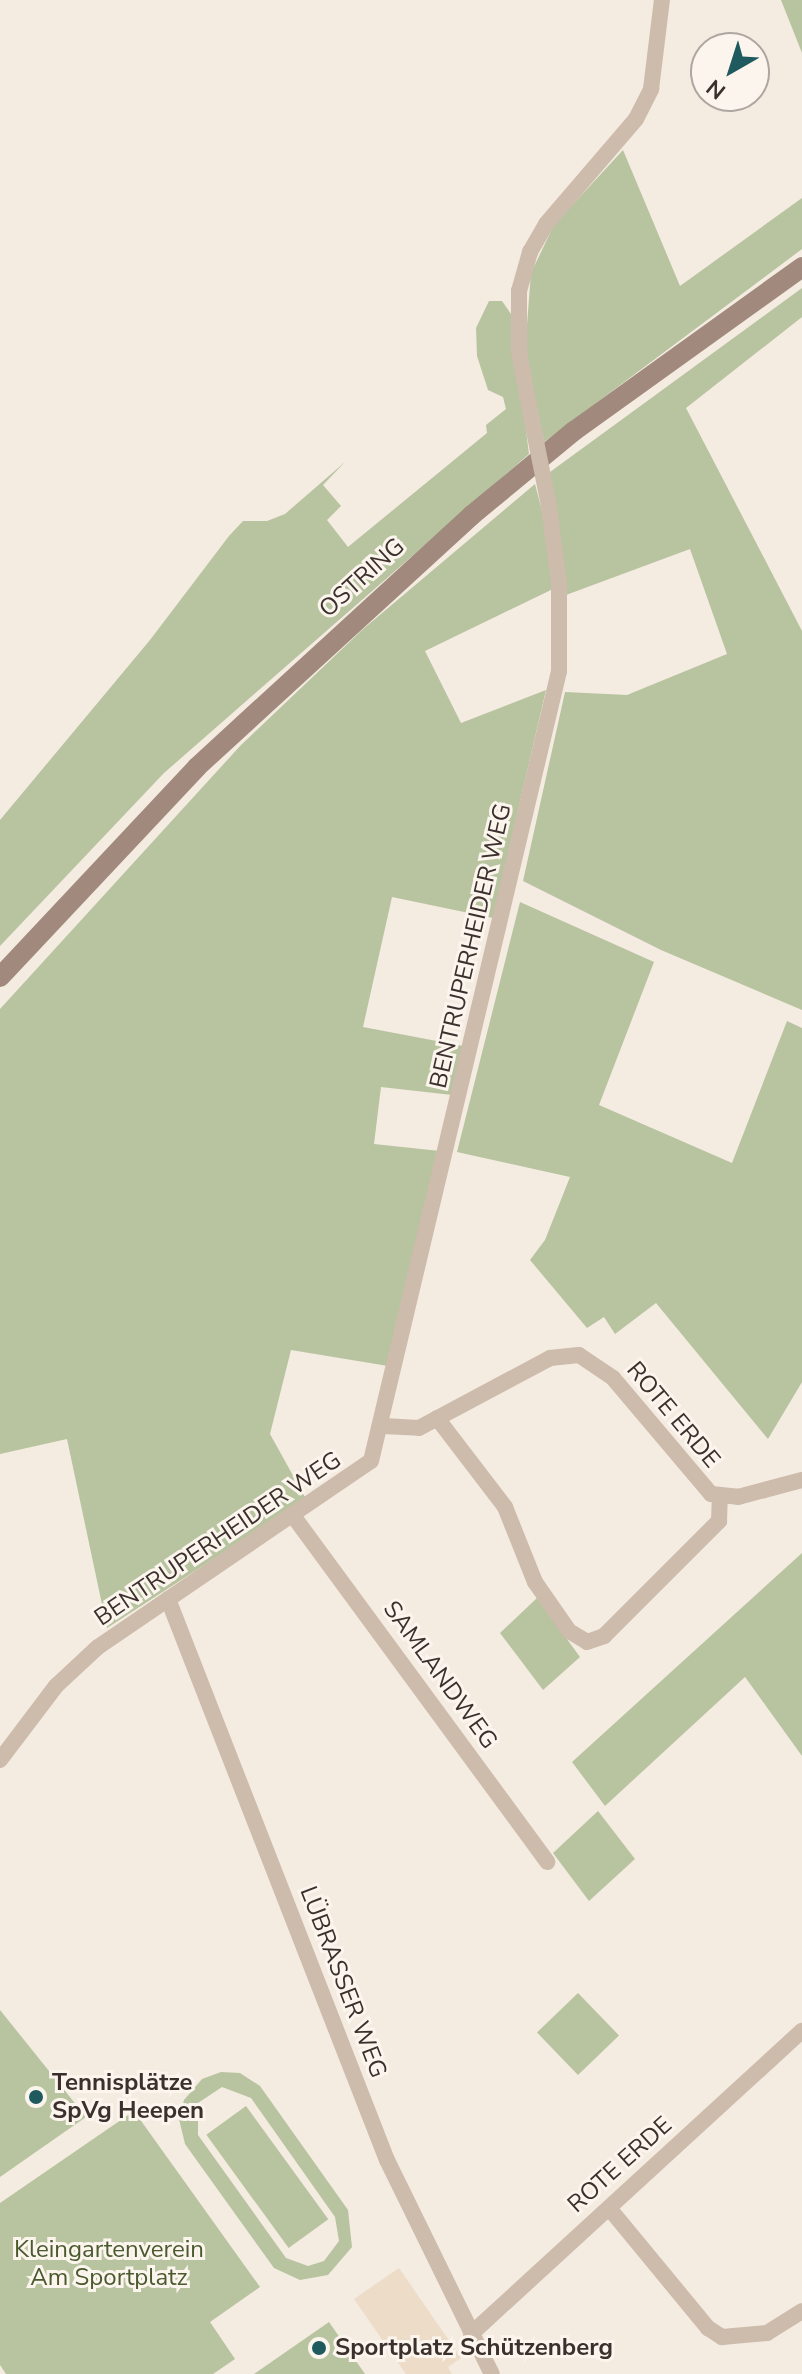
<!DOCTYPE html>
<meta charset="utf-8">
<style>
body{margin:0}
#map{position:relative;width:802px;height:2374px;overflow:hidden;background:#f4ebe1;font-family:"Nunito Sans",sans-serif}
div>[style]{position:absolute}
.green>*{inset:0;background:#b8c4a0;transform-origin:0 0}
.plaza>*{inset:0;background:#ecdcc8}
.street>*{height:16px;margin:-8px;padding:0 8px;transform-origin:8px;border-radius:8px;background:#cdbbac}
.secondary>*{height:20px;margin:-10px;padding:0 10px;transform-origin:10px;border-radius:10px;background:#a18a7d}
.street-bridge>*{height:16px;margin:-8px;padding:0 8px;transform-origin:8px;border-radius:8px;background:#cdbbac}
.dots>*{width:22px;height:22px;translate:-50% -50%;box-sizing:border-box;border:4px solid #fbf5ee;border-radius:50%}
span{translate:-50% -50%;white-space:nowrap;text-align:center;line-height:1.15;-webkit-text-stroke:6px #fbf5ee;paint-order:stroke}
.street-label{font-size:24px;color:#3b302b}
.poi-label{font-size:24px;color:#3b302b;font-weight:700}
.left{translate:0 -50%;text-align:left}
.park-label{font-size:24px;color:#4a5a2e}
.north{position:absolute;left:690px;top:32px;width:80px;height:80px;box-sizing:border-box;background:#fbf5ee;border:2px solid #aea6a0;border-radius:50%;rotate:219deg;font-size:22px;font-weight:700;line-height:32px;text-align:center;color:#3b302b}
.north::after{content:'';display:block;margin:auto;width:28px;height:36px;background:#1f5a5e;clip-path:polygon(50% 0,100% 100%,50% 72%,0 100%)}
</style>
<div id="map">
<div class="green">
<div style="clip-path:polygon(781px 0,802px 0,802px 53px)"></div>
<div style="clip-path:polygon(623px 150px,680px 286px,802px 198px,802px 249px,544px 442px,525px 350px,531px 273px,554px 225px)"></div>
<div style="clip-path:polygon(802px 288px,802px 317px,686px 408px,802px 631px,802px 1010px,661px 950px,523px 881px,565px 692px,627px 695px,727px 654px,690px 549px,566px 595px,550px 472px)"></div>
<div style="clip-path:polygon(489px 301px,502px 301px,511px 314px,529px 454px,164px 773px,0 946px,0 820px,150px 640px,229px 536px,243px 521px,267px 521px,285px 514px,345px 462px,323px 485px,341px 506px,327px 520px,348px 547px,487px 433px,486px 425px,506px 409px,503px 397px,488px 390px,477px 356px,476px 328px)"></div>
<div style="clip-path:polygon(535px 484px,547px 530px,553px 589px,425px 651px,461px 723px,546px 690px,493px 918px,392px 897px,363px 1027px,463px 1046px,452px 1095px,381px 1087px,374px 1144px,440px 1151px,388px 1366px,291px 1350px,270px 1434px,306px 1499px,107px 1628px,67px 1439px,0 1454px,0 1009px,241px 745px,362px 630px)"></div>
<div style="clip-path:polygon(520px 902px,654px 962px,599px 1105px,732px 1163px,787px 1021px,802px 1028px,802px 1382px,768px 1439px,656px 1303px,615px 1334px,604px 1317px,587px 1328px,530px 1260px,545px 1240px,570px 1177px,457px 1152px)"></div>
<div style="clip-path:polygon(802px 1553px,802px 1756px,745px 1677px,605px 1806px,572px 1762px)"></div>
<div style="clip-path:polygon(537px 1598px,580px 1657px,543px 1690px,500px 1633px)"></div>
<div style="clip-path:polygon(598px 1811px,635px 1859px,589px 1901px,553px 1853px)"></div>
<div style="left:578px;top:1993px;width:59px;height:57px;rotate:46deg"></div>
<div style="clip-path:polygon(0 2010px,86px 2117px,0 2177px)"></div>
<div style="clip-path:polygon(evenodd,221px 2072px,240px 2073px,260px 2086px,348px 2210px,352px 2247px,328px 2275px,300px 2280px,274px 2268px,185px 2144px,179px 2119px,184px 2100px,202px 2079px,221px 2072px,222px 2087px,251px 2098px,335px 2217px,339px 2241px,324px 2261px,308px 2266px,286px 2258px,198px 2135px,198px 2103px,222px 2087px)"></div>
<div style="left:246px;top:2106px;width:140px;height:49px;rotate:54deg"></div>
<div style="clip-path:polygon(134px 2111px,260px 2287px,210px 2322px,235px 2359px,213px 2374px,6px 2374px,0 2365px,0 2203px)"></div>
<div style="clip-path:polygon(329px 2322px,365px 2374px,254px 2374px)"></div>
</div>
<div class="plaza">
<div style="clip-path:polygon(399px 2268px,461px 2358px,448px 2367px,452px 2374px,406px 2374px,354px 2299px)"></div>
</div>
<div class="street">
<div style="left:529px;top:406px;width:55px;rotate:-100.5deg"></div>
<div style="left:519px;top:352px;width:61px;rotate:-90deg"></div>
<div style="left:519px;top:291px;width:41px;rotate:-74.2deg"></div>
<div style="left:530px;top:252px;width:32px;rotate:-60deg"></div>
<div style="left:546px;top:224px;width:138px;rotate:-49.4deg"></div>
<div style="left:636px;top:119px;width:34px;rotate:-63deg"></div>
<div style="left:651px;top:89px;width:90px;rotate:-83deg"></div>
<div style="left:437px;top:1418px;width:112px;rotate:52.6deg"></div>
<div style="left:505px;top:1507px;width:81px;rotate:68.2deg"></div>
<div style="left:535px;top:1582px;width:60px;rotate:55.2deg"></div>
<div style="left:569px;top:1631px;width:21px;rotate:31deg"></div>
<div style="left:587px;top:1642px;width:18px;rotate:-19deg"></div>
<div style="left:604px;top:1636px;width:163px;rotate:-45deg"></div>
<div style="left:719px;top:1521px;width:23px;rotate:-88deg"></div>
<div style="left:383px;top:1426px;width:36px;rotate:3deg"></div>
<div style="left:419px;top:1428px;width:149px;rotate:-28.1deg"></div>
<div style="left:550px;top:1358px;width:29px;rotate:-6deg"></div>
<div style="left:579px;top:1355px;width:41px;rotate:34.1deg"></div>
<div style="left:613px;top:1378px;width:152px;rotate:49.8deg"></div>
<div style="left:711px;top:1494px;width:27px;rotate:6deg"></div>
<div style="left:738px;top:1497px;width:66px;rotate:-14.9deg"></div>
<div style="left:294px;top:1517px;width:428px;rotate:53.7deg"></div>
<div style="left:168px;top:1599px;width:602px;rotate:68.68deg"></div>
<div style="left:387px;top:2160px;width:238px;rotate:63.9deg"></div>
<div style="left:0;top:1760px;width:93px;rotate:-52.9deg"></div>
<div style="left:56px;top:1686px;width:57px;rotate:-42.9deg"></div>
<div style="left:98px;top:1647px;width:330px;rotate:-34.3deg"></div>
<div style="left:371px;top:1461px;width:812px;rotate:-76.61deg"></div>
<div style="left:559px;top:671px;width:87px;rotate:-90deg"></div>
<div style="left:559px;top:584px;width:79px;rotate:-97.3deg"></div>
<div style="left:609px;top:2208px;width:156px;rotate:50.5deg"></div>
<div style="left:708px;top:2328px;width:17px;rotate:33deg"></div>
<div style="left:722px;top:2337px;width:45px;rotate:-5.1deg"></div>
<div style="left:767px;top:2333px;width:41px;rotate:-32.2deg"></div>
<div style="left:471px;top:2334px;width:449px;rotate:-42.5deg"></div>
</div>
<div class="secondary">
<div style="left:0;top:977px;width:288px;rotate:-46.8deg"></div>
<div style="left:197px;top:767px;width:373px;rotate:-42.5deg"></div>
<div style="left:472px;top:515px;width:132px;rotate:-39.5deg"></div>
<div style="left:574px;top:431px;width:281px;rotate:-35.7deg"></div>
</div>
<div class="street-bridge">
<div style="left:529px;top:406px;width:102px;rotate:78.7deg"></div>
</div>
<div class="dots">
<div style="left:36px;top:2097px;background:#1f5a5e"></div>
<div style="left:319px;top:2348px;background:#1f5a5e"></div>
</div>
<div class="street-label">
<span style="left:362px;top:578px;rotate:-42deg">OSTRING</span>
<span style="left:471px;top:946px;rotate:-77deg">BENTRUPERHEIDER WEG</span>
<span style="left:673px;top:1415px;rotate:50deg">ROTE ERDE</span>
<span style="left:218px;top:1539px;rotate:-34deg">BENTRUPERHEIDER WEG</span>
<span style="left:440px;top:1675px;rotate:54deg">SAMLANDWEG</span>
<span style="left:343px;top:1982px;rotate:69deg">LÜBRASSER WEG</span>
<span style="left:620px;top:2165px;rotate:-42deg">ROTE ERDE</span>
</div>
<div class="poi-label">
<span class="left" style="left:52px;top:2097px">Tennisplätze<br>SpVg Heepen</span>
<span class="left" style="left:335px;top:2348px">Sportplatz Schützenberg</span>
</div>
<div class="park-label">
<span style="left:109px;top:2264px">Kleingartenverein<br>Am Sportplatz</span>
</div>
<div class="north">N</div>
</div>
